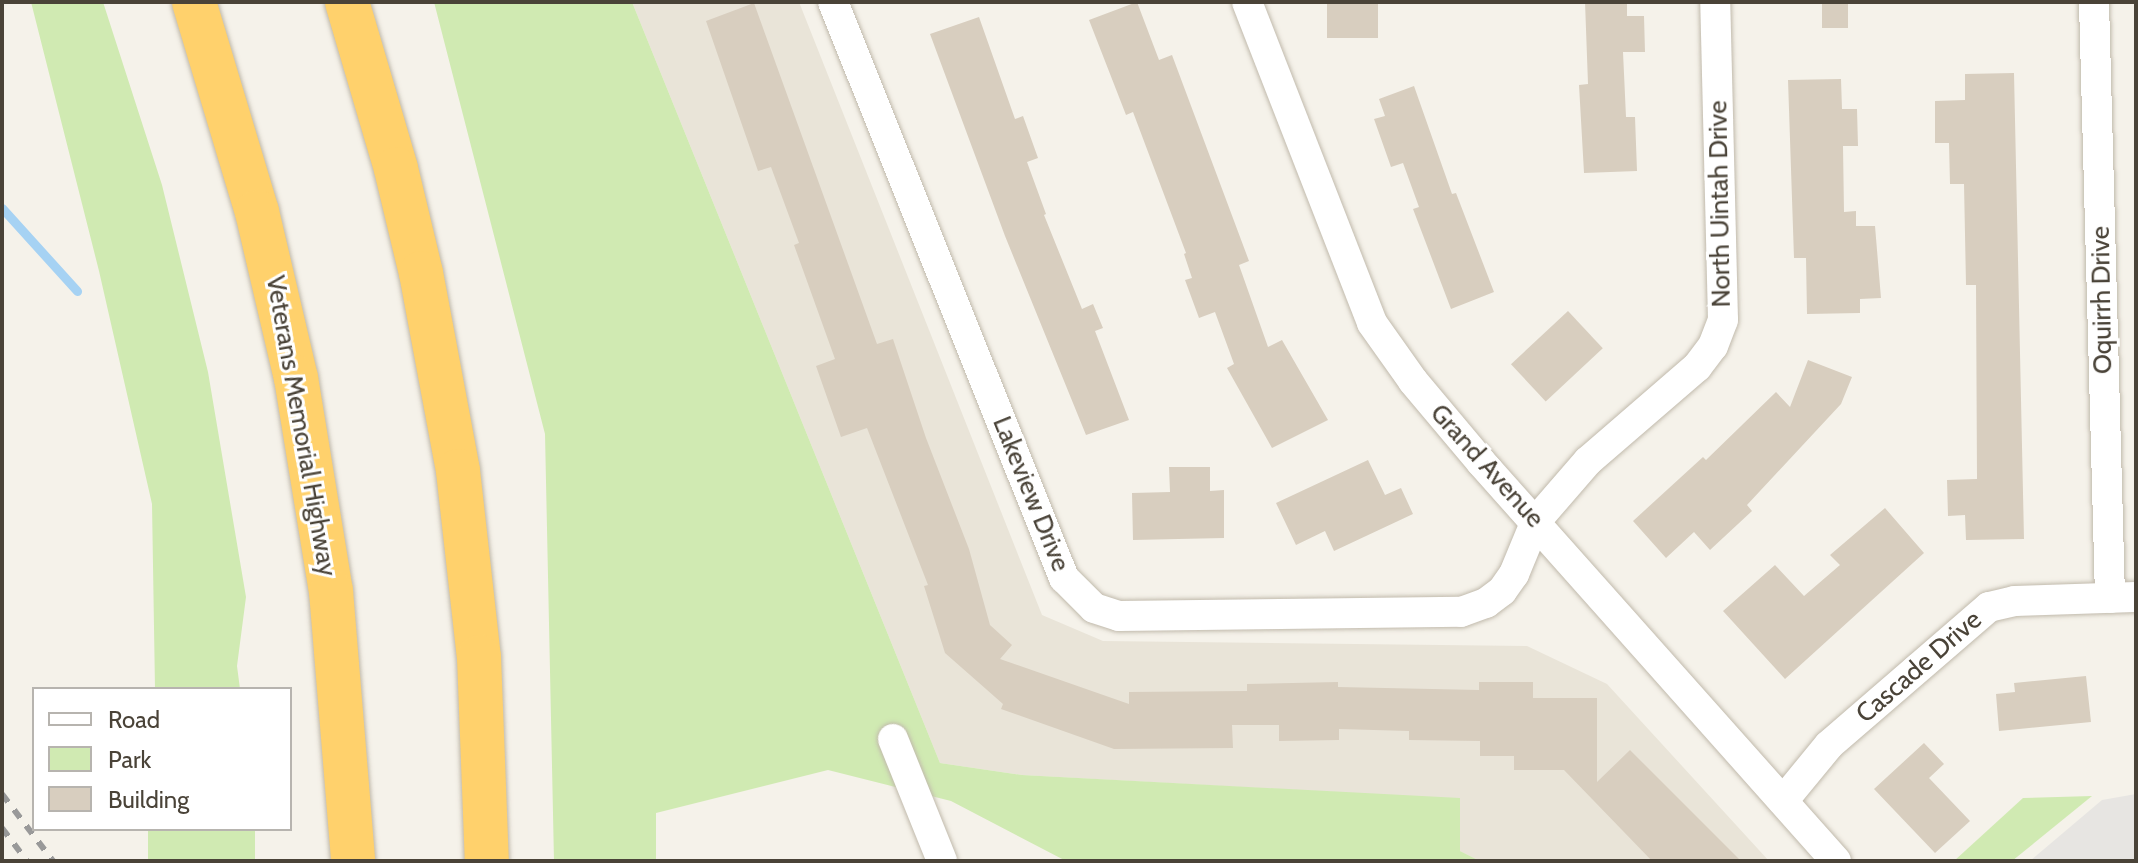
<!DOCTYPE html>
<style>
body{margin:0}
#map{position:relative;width:2138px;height:863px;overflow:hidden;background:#f5f2ea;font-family:Cabin,sans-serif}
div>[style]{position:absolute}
.residential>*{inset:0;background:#e9e4d8}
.green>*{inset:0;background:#d0eab2;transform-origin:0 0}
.parking>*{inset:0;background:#e7e5e2}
.stream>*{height:9px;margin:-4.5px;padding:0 4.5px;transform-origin:4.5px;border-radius:4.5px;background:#a6d2f3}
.building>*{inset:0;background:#d8cebf;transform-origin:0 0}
.roads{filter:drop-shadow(0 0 2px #c1baac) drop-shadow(0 0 2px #c1baac)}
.street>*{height:30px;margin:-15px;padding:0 15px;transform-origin:15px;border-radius:15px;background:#fff}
.highway>*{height:44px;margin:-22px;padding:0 22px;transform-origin:22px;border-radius:22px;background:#ffd16c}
.rail>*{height:6px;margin-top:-3px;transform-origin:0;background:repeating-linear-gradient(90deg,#999 0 10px,transparent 0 20px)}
span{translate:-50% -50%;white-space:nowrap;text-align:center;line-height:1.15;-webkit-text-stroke:6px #fff;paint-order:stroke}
.street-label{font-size:26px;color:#4a4338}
.frame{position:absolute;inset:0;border:4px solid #4a4338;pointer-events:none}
.legend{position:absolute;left:32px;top:687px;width:260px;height:144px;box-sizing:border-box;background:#fff;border:2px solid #b7b4af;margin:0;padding:10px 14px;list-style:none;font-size:24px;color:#4a4338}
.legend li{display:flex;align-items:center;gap:16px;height:40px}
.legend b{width:40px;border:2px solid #b7b4af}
</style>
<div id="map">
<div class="residential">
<div style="clip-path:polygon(632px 2px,799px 2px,1042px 615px,1103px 641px,1527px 646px,1607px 684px,1769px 861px,1480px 861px,1460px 851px,1460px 799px,1022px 775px,940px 763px)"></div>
</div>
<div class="green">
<div style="clip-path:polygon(31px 2px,103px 2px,162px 185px,208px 372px,246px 597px,237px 666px,240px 689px,155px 689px,152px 504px,99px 271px)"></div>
<div style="clip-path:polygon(434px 2px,632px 2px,940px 763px,1022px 775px,1460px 798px,1460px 851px,1480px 861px,1066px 861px,951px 801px,828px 770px,656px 813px,656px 861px,554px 861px,545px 434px)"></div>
<div style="clip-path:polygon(2092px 796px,2012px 861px,1954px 861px,2023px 798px)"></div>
<div style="left:148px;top:829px;width:107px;height:32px"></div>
</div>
<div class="parking">
<div style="clip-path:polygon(2136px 794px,2136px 861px,2030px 861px,2102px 800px)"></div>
</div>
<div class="stream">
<div style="left:2px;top:208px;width:112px;rotate:47.9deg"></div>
</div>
<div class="building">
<div style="clip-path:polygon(1137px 2px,1159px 60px,1172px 55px,1249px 261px,1239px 265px,1268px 347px,1282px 340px,1328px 420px,1272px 448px,1227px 368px,1234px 364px,1215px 312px,1199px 318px,1185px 280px,1192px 278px,1184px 254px,1186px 253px,1133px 112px,1126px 115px,1089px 20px)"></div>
<div style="left:1327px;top:2px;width:51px;height:36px"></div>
<div style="clip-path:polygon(1585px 2px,1627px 2px,1627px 16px,1644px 16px,1645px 52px,1623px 52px,1626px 117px,1635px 117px,1637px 171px,1584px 173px,1579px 85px,1588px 84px)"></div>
<div style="left:1822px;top:2px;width:26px;height:26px"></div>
<div style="clip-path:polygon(754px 3px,877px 344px,893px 339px,926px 438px,969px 549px,990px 625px,1012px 645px,1000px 659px,1129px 704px,1129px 692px,1247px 691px,1247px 684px,1338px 682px,1338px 687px,1479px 690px,1479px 682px,1533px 682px,1533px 698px,1597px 698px,1597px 782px,1630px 750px,1741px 861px,1652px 861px,1564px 770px,1514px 770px,1514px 756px,1480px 756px,1480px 741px,1409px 740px,1409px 731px,1339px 729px,1339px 740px,1279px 741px,1279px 725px,1232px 725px,1233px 748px,1114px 749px,1001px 709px,1003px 704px,945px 653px,924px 586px,928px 585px,867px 428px,841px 437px,816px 366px,835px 359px,794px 245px,799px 243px,771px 167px,758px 171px,706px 21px)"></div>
<div style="clip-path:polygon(979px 17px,1015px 119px,1023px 116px,1038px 158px,1027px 162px,1046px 214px,1044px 215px,1082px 309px,1093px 304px,1103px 328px,1095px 331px,1129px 420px,1086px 435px,1005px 236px,930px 34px)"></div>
<div style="clip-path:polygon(2014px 73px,2024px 539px,1966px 540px,1965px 515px,1948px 516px,1947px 480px,1977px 479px,1976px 285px,1966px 285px,1964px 184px,1950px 184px,1949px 143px,1935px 143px,1935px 101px,1965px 100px,1965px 74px)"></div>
<div style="clip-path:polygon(1841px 79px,1842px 109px,1857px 109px,1858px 146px,1843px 146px,1844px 212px,1856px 211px,1856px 226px,1875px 226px,1881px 298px,1860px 299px,1860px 313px,1807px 314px,1806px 258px,1794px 258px,1788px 80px)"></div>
<div style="clip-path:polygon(1414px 86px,1452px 194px,1456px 193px,1494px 292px,1451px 309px,1413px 209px,1419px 207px,1403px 163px,1391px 167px,1374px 119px,1385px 116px,1379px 99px)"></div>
<div style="left:1568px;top:311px;width:51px;height:78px;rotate:47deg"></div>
<div style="clip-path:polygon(1808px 360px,1852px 377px,1841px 404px,1747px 505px,1752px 511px,1710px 550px,1694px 532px,1666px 558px,1633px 521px,1703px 457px,1706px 460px,1776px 392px,1790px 407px)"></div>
<div style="clip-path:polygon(1368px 460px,1385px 495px,1401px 488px,1413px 514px,1334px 551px,1325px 531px,1296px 545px,1276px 503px)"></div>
<div style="clip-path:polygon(1169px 467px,1210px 467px,1210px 491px,1224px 490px,1224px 538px,1133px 540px,1132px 493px,1170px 492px)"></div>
<div style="clip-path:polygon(1885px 508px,1924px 553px,1785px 679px,1723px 611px,1775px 565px,1804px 596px,1840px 565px,1830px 555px)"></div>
<div style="clip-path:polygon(2086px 676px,2091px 722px,1999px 731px,1996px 694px,2015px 692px,2014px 683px)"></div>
<div style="clip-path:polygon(1924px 743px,1944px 764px,1929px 778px,1970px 821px,1935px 853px,1874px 789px)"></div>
</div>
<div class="roads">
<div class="street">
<div style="left:833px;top:2px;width:621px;rotate:68.15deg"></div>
<div style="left:1064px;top:578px;width:42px;rotate:45deg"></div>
<div style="left:1094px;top:608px;width:26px;rotate:18deg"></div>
<div style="left:1119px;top:616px;width:342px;rotate:-0.7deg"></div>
<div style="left:1461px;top:612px;width:27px;rotate:-20deg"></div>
<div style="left:1486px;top:603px;width:20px;rotate:-37deg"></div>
<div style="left:1502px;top:591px;width:21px;rotate:-55deg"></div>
<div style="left:1514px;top:574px;width:57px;rotate:-67.5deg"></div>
<div style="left:1536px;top:521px;width:79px;rotate:-49.1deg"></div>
<div style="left:1588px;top:461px;width:144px;rotate:-40.8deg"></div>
<div style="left:1697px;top:367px;width:26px;rotate:-53deg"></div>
<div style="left:1713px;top:346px;width:28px;rotate:-69deg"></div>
<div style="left:1723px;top:320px;width:318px;rotate:-91.4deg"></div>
<div style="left:1247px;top:2px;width:344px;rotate:68.7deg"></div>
<div style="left:1372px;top:323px;width:71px;rotate:54.7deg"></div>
<div style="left:1413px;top:381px;width:106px;rotate:50deg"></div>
<div style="left:1481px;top:462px;width:534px;rotate:48.34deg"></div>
<div style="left:2094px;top:2px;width:596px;rotate:88.46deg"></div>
<div style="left:893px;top:739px;width:131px;rotate:68.1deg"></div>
<div style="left:1783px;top:801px;width:72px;rotate:-50.6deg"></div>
<div style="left:1829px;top:745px;width:211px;rotate:-40.8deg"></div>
<div style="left:1989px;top:607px;width:27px;rotate:-13deg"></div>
<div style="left:2015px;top:601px;width:121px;rotate:-1.9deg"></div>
</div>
<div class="highway">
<div style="left:194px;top:2px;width:219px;rotate:73.3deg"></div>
<div style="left:257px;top:212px;width:171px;rotate:76.8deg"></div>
<div style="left:296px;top:378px;width:216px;rotate:80.7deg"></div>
<div style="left:331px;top:591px;width:271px;rotate:85.3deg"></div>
<div style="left:347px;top:2px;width:174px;rotate:73.6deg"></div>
<div style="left:396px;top:169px;width:107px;rotate:76.5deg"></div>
<div style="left:421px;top:273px;width:201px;rotate:79.4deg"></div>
<div style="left:458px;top:471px;width:187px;rotate:83.6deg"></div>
<div style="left:479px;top:657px;width:204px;rotate:87.8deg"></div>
</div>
</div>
<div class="rail">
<div style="left:2px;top:794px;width:84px;rotate:52.7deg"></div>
<div style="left:2px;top:828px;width:41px;rotate:52.9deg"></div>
</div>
<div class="street-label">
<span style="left:1720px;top:204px;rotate:-91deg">North Uintah Drive</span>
<span style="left:2102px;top:300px;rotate:-91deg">Oquirrh Drive</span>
<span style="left:301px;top:426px;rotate:80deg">Veterans Memorial Highway</span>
<span style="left:1487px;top:466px;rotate:48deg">Grand Avenue</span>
<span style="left:1031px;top:494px;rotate:68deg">Lakeview Drive</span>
<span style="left:1919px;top:667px;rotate:-41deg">Cascade Drive</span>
</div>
<div class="frame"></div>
<ul class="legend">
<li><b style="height:10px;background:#fff"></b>Road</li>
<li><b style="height:22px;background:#d0eab2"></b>Park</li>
<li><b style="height:22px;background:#d8cebf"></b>Building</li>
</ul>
</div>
